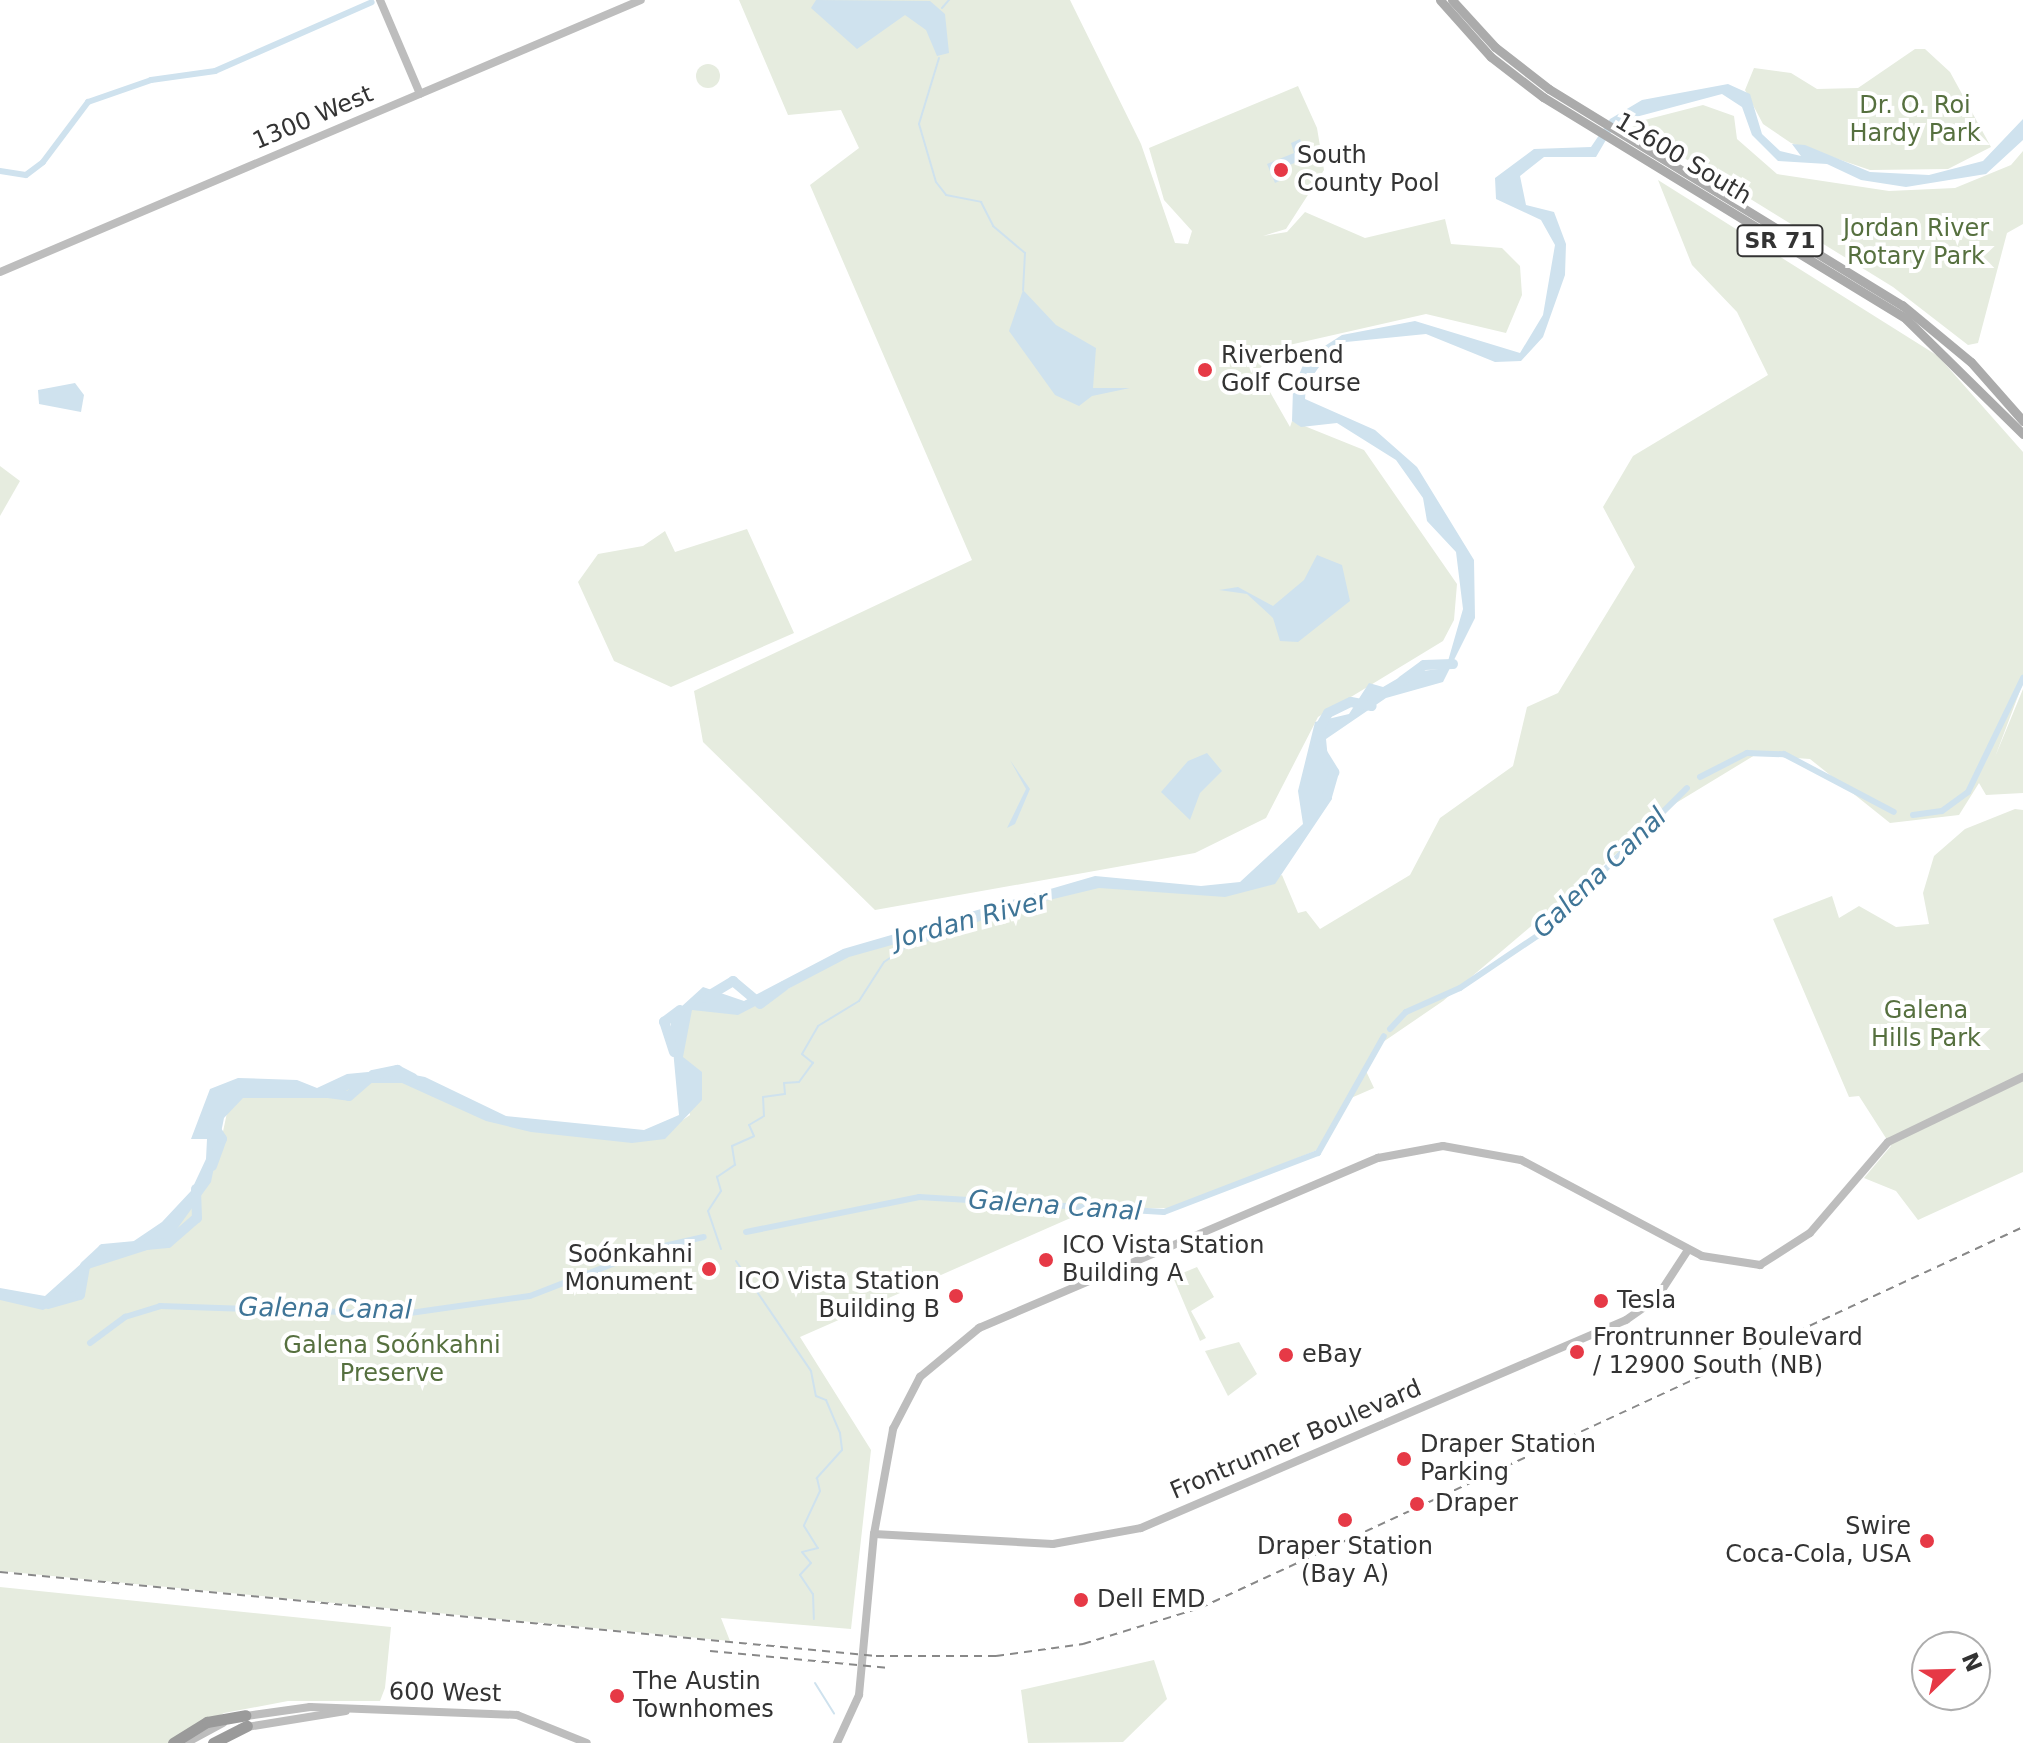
<!DOCTYPE html>
<meta charset="utf-8">
<style>
body{margin:0}
#map{position:relative;width:2023px;height:1743px;overflow:hidden;background:#fff;font-family:"DejaVu Sans",sans-serif}
div>[style]{position:absolute}
.green>*{inset:0;background:#e6ecdf}
.round{border-radius:50%}
.water>*{inset:0;background:#cfe2ee}
.stream>*{height:2px;margin:-1px;padding:0 1px;transform-origin:1px;border-radius:1px;background:#cfe2ee}
.canal>*{height:6px;margin:-3px;padding:0 3px;transform-origin:3px;border-radius:3px;background:#cfe2ee}
.river>*{height:10px;margin:-5px;padding:0 5px;transform-origin:5px;border-radius:5px;background:#cfe2ee}
.secondary>*{height:8px;margin:-4px;padding:0 4px;transform-origin:4px;border-radius:4px;background:#bdbdbd}
.primary>*{height:9px;margin:-4.5px;padding:0 4.5px;transform-origin:4.5px;border-radius:4.5px;background:#ababab}
.highway>*{height:11px;margin:-5.5px;padding:0 5.5px;transform-origin:5.5px;border-radius:5.5px;background:#9a9a9a}
.rail>*{height:2px;margin-top:-1px;transform-origin:0;background:repeating-linear-gradient(90deg,#888 0 8px,transparent 0 14px)}
.dots>*{width:22px;height:22px;translate:-50% -50%;box-sizing:border-box;border:4px solid #fff;border-radius:50%}
span{translate:-50% -50%;white-space:nowrap;text-align:center;line-height:1.15;-webkit-text-stroke:8px #fff;paint-order:stroke}
.shield-label span{padding:2px 6px;background:#fff;border:2px solid;border-radius:6px;-webkit-text-stroke-width:0}
.shield-label{font-size:22px;color:#333;font-weight:700}
.park-label{font-size:24px;color:#56703f}
.street-label{font-size:24px;color:#333}
.poi-label{font-size:24px;color:#333}
.left{translate:0 -50%;text-align:left}
.right{translate:-100% -50%;text-align:right}
.water-label{font-size:26px;color:#3f7597;font-style:italic}
.north{position:absolute;left:1911px;top:1631px;width:80px;height:80px;box-sizing:border-box;background:#fff;border:2px solid #adadad;border-radius:50%;rotate:67deg;font-size:22px;font-weight:700;line-height:32px;text-align:center;color:#333}
.north::after{content:'';display:block;margin:auto;width:28px;height:36px;background:#e63946;clip-path:polygon(50% 0,100% 100%,50% 72%,0 100%)}
</style>
<div id="map">
<div class="green">
<div style="clip-path:polygon(739px 0,1070px 0,1141px 144px,1175px 243px,1188px 244px,1192px 231px,1164px 200px,1149px 148px,1298px 86px,1317px 128px,1324px 170px,1286px 229px,1263px 236px,1287px 232px,1305px 212px,1365px 238px,1445px 219px,1451px 244px,1502px 248px,1520px 266px,1522px 295px,1506px 333px,1426px 314px,1276px 348px,1258px 371px,1290px 427px,1292px 421px,1364px 450px,1457px 584px,1454px 620px,1443px 641px,1318px 717px,1266px 818px,1195px 853px,875px 910px,703px 742px,694px 691px,972px 560px,810px 185px,859px 148px,841px 110px,788px 115px)"></div>
<div style="clip-path:polygon(1915px 49px,1925px 49px,1950px 72px,1991px 147px,1948px 169px,1870px 170px,1791px 143px,1763px 124px,1745px 90px,1754px 68px,1791px 73px,1817px 89px,1858px 88px)"></div>
<div class="round" style="left:696px;top:64px;width:24px;height:24px"></div>
<div style="clip-path:polygon(1703px 105px,1734px 116px,1737px 139px,1777px 174px,1889px 191px,1955px 188px,2011px 165px,2023px 151px,2023px 224px,2007px 233px,1978px 343px,1968px 345px,1893px 287px,1629px 124px)"></div>
<div style="clip-path:polygon(1658px 180px,1938px 356px,2023px 452px,2023px 683px,1995px 757px,2023px 689px,2023px 793px,1986px 795px,1979px 783px,1959px 815px,1890px 823px,1810px 759px,1755px 755px,1676px 803px,1443px 1001px,1383px 1042px,1366px 1071px,1374px 1088px,1351px 1098px,1322px 1148px,1176px 1208px,1091px 1209px,800px 1337px,871px 1450px,851px 1629px,721px 1618px,730px 1641px,0 1571px,0 1295px,35px 1305px,85px 1270px,176px 1230px,218px 1155px,231px 1094px,317px 1093px,371px 1078px,414px 1082px,492px 1121px,655px 1139px,690px 1115px,678px 1053px,686px 1013px,701px 1003px,760px 1005px,844px 956px,1086px 888px,1133px 881px,1239px 892px,1282px 875px,1298px 913px,1306px 911px,1320px 929px,1410px 875px,1440px 818px,1513px 766px,1527px 707px,1558px 693px,1635px 567px,1603px 507px,1633px 456px,1768px 375px,1737px 312px,1692px 265px)"></div>
<div style="clip-path:polygon(0 466px,20px 481px,0 516px)"></div>
<div style="clip-path:polygon(747px 529px,794px 633px,671px 687px,614px 661px,578px 582px,598px 554px,643px 546px,665px 531px,675px 552px)"></div>
<div style="clip-path:polygon(2015px 809px,2023px 810px,2023px 1172px,1918px 1220px,1896px 1191px,1864px 1178px,1891px 1146px,1859px 1096px,1849px 1097px,1773px 919px,1832px 896px,1839px 918px,1859px 906px,1896px 927px,1929px 924px,1923px 893px,1934px 856px,1965px 829px)"></div>
<div style="clip-path:polygon(1197px 1267px,1214px 1297px,1191px 1311px,1206px 1338px,1200px 1341px,1173px 1277px)"></div>
<div style="clip-path:polygon(1239px 1342px,1257px 1374px,1228px 1396px,1205px 1351px)"></div>
<div style="clip-path:polygon(0 1587px,391px 1627px,385px 1688px,380px 1701px,288px 1701px,224px 1713px,168px 1743px,0 1743px)"></div>
<div style="clip-path:polygon(1154px 1660px,1167px 1699px,1123px 1742px,1028px 1743px,1021px 1690px)"></div>
</div>
<div class="water">
<div style="clip-path:polygon(816px 0,930px 1px,945px 14px,949px 53px,937px 56px,926px 30px,905px 15px,857px 49px,811px 8px)"></div>
<div style="clip-path:polygon(1728px 84px,1750px 94px,1762px 134px,1780px 151px,1801px 156px,1792px 144px,1805px 145px,1870px 172px,1929px 175px,1983px 161px,2023px 119px,2023px 140px,1986px 174px,1906px 187px,1861px 180px,1827px 164px,1778px 161px,1752px 135px,1742px 107px,1722px 94px,1632px 118px,1610px 133px,1596px 157px,1544px 157px,1520px 176px,1526px 205px,1554px 212px,1566px 244px,1565px 275px,1543px 337px,1521px 361px,1495px 362px,1426px 334px,1346px 342px,1327px 356px,1306px 385px,1305px 399px,1375px 430px,1417px 467px,1474px 560px,1475px 618px,1443px 682px,1386px 698px,1326px 739px,1332px 799px,1275px 884px,1225px 897px,1099px 888px,1008px 910px,916px 946px,899px 943px,849px 957px,738px 1015px,692px 1010px,683px 1057px,702px 1072px,702px 1100px,665px 1139px,632px 1143px,531px 1132px,486px 1121px,402px 1083px,362px 1083px,331px 1098px,243px 1098px,224px 1118px,211px 1182px,166px 1244px,85px 1270px,75px 1293px,43px 1310px,0 1300px,0 1288px,45px 1296px,93px 1253px,125px 1247px,162px 1222px,191px 1191px,206px 1159px,207px 1139px,191px 1139px,210px 1089px,238px 1078px,297px 1080px,317px 1088px,347px 1074px,389px 1070px,425px 1077px,506px 1116px,644px 1130px,679px 1115px,670px 1017px,703px 987px,744px 1001px,843px 949px,1095px 876px,1201px 886px,1240px 882px,1303px 824px,1298px 791px,1315px 722px,1349px 714px,1369px 683px,1383px 687px,1407px 673px,1446px 668px,1463px 609px,1456px 552px,1427px 521px,1423px 498px,1396px 460px,1337px 423px,1301px 427px,1292px 421px,1293px 389px,1306px 358px,1342px 335px,1415px 321px,1520px 353px,1543px 315px,1555px 245px,1541px 220px,1496px 199px,1495px 178px,1534px 149px,1591px 147px,1610px 119px,1642px 100px)"></div>
<div style="clip-path:polygon(1300px 139px,1308px 157px,1283px 168px,1286px 178px,1275px 183px,1267px 164px,1294px 153px,1291px 143px)"></div>
<div style="clip-path:polygon(1023px 290px,1056px 325px,1096px 348px,1093px 388px,1130px 388px,1092px 396px,1079px 406px,1055px 395px,1009px 331px)"></div>
<div style="clip-path:polygon(75px 383px,84px 395px,81px 412px,39px 404px,38px 390px)"></div>
<div style="clip-path:polygon(1317px 555px,1342px 565px,1350px 601px,1298px 642px,1280px 641px,1273px 618px,1247px 594px,1219px 590px,1238px 587px,1273px 606px,1304px 580px)"></div>
<div style="clip-path:polygon(1207px 753px,1222px 771px,1200px 793px,1190px 820px,1161px 792px,1188px 761px)"></div>
<div style="clip-path:polygon(1010px 760px,1030px 789px,1015px 824px,1007px 828px,1026px 789px)"></div>
</div>
<div class="stream">
<div style="left:942px;top:8px;width:11px;rotate:-49deg"></div>
<div style="left:939px;top:58px;width:69px;rotate:106.9deg"></div>
<div style="left:919px;top:124px;width:60px;rotate:73.7deg"></div>
<div style="left:936px;top:182px;width:16px;rotate:52deg"></div>
<div style="left:946px;top:195px;width:36px;rotate:11deg"></div>
<div style="left:981px;top:202px;width:27px;rotate:63deg"></div>
<div style="left:993px;top:226px;width:42px;rotate:40.2deg"></div>
<div style="left:1025px;top:253px;width:37px;rotate:93deg"></div>
<div style="left:721px;top:1249px;width:40px;rotate:-108.9deg"></div>
<div style="left:708px;top:1211px;width:24px;rotate:-57deg"></div>
<div style="left:721px;top:1191px;width:15px;rotate:-106deg"></div>
<div style="left:717px;top:1177px;width:22px;rotate:-34deg"></div>
<div style="left:735px;top:1165px;width:19px;rotate:-99deg"></div>
<div style="left:732px;top:1146px;width:24px;rotate:-24deg"></div>
<div style="left:754px;top:1136px;width:12px;rotate:-114deg"></div>
<div style="left:749px;top:1125px;width:17px;rotate:-31deg"></div>
<div style="left:764px;top:1116px;width:19px;rotate:-93deg"></div>
<div style="left:763px;top:1097px;width:22px;rotate:-8deg"></div>
<div style="left:785px;top:1094px;width:11px;rotate:-95deg"></div>
<div style="left:784px;top:1083px;width:15px;rotate:-4deg"></div>
<div style="left:799px;top:1082px;width:24px;rotate:-54deg"></div>
<div style="left:813px;top:1063px;width:14px;rotate:-141deg"></div>
<div style="left:802px;top:1054px;width:32px;rotate:-60deg"></div>
<div style="left:818px;top:1026px;width:48px;rotate:-31.4deg"></div>
<div style="left:859px;top:1001px;width:46px;rotate:-57.3deg"></div>
<div style="left:884px;top:962px;width:30px;rotate:-34deg"></div>
<div style="left:736px;top:1261px;width:133px;rotate:55.7deg"></div>
<div style="left:811px;top:1371px;width:25px;rotate:79deg"></div>
<div style="left:816px;top:1396px;width:11px;rotate:22deg"></div>
<div style="left:826px;top:1400px;width:36px;rotate:67deg"></div>
<div style="left:840px;top:1433px;width:17px;rotate:83deg"></div>
<div style="left:842px;top:1450px;width:38px;rotate:132deg"></div>
<div style="left:817px;top:1478px;width:13px;rotate:77deg"></div>
<div style="left:820px;top:1491px;width:38px;rotate:115deg"></div>
<div style="left:804px;top:1526px;width:26px;rotate:58deg"></div>
<div style="left:818px;top:1548px;width:16px;rotate:166deg"></div>
<div style="left:802px;top:1552px;width:14px;rotate:51deg"></div>
<div style="left:811px;top:1563px;width:16px;rotate:133deg"></div>
<div style="left:800px;top:1575px;width:23px;rotate:56deg"></div>
<div style="left:813px;top:1594px;width:25px;rotate:88deg"></div>
<div style="left:815px;top:1683px;width:36px;rotate:58deg"></div>
</div>
<div class="canal">
<div style="left:0;top:171px;width:26px;rotate:9deg"></div>
<div style="left:26px;top:175px;width:21px;rotate:-37deg"></div>
<div style="left:43px;top:162px;width:75px;rotate:-53.1deg"></div>
<div style="left:88px;top:102px;width:67px;rotate:-19.2deg"></div>
<div style="left:151px;top:80px;width:65px;rotate:-8deg"></div>
<div style="left:215px;top:71px;width:171px;rotate:-23.7deg"></div>
<div style="left:1700px;top:777px;width:53px;rotate:-27.1deg"></div>
<div style="left:1747px;top:753px;width:37px;rotate:2deg"></div>
<div style="left:1784px;top:754px;width:124px;rotate:27.8deg"></div>
<div style="left:1913px;top:815px;width:29px;rotate:-8deg"></div>
<div style="left:1942px;top:811px;width:32px;rotate:-36deg"></div>
<div style="left:1968px;top:792px;width:127px;rotate:-64.2deg"></div>
<div style="left:1390px;top:1029px;width:23px;rotate:-47deg"></div>
<div style="left:1406px;top:1012px;width:59px;rotate:-24deg"></div>
<div style="left:1460px;top:988px;width:97px;rotate:-34deg"></div>
<div style="left:1540px;top:934px;width:207px;rotate:-44.8deg"></div>
<div style="left:746px;top:1232px;width:177px;rotate:-11.4deg"></div>
<div style="left:919px;top:1197px;width:245px;rotate:3.5deg"></div>
<div style="left:1164px;top:1212px;width:165px;rotate:-21deg"></div>
<div style="left:1318px;top:1153px;width:134px;rotate:-60.6deg"></div>
<div style="left:90px;top:1343px;width:44px;rotate:-36.6deg"></div>
<div style="left:125px;top:1317px;width:37px;rotate:-17deg"></div>
<div style="left:160px;top:1306px;width:243px;rotate:1.9deg"></div>
<div style="left:403px;top:1314px;width:128px;rotate:-8.1deg"></div>
<div style="left:530px;top:1296px;width:130px;rotate:-21.2deg"></div>
<div style="left:651px;top:1249px;width:54px;rotate:-12.8deg"></div>
</div>
<div class="river">
<div style="left:1402px;top:681px;width:27px;rotate:-36deg"></div>
<div style="left:1424px;top:665px;width:29px;rotate:-2deg"></div>
<div style="left:1320px;top:727px;width:16px;rotate:-60deg"></div>
<div style="left:1328px;top:713px;width:25px;rotate:-26deg"></div>
<div style="left:1351px;top:702px;width:21px;rotate:11deg"></div>
<div style="left:1318px;top:746px;width:31px;rotate:58deg"></div>
<div style="left:1334px;top:772px;width:25px;rotate:106deg"></div>
<div style="left:705px;top:998px;width:33px;rotate:-31deg"></div>
<div style="left:733px;top:981px;width:35px;rotate:40deg"></div>
<div style="left:760px;top:1004px;width:30px;rotate:-37deg"></div>
<div style="left:674px;top:1052px;width:32px;rotate:-108deg"></div>
<div style="left:664px;top:1022px;width:20px;rotate:-37deg"></div>
<div style="left:328px;top:1093px;width:21px;rotate:8deg"></div>
<div style="left:349px;top:1096px;width:32px;rotate:-41deg"></div>
<div style="left:373px;top:1075px;width:25px;rotate:-12deg"></div>
<div style="left:397px;top:1070px;width:18px;rotate:27deg"></div>
<div style="left:212px;top:1166px;width:29px;rotate:-70deg"></div>
<div style="left:222px;top:1139px;width:19px;rotate:-122deg"></div>
<div style="left:48px;top:1304px;width:33px;rotate:-16deg"></div>
<div style="left:80px;top:1295px;width:29px;rotate:-80deg"></div>
<div style="left:85px;top:1266px;width:25px;rotate:-43deg"></div>
<div style="left:103px;top:1249px;width:65px;rotate:-5.3deg"></div>
<div style="left:168px;top:1243px;width:38px;rotate:-41deg"></div>
<div style="left:197px;top:1218px;width:29px;rotate:-92deg"></div>
</div>
<div class="secondary">
<div style="left:380px;top:0;width:102px;rotate:66.9deg"></div>
<div style="left:0;top:272px;width:696px;rotate:-22.99deg"></div>
<div style="left:874px;top:1534px;width:179px;rotate:3.2deg"></div>
<div style="left:1053px;top:1544px;width:89px;rotate:-10.3deg"></div>
<div style="left:1141px;top:1528px;width:528px;rotate:-23.21deg"></div>
<div style="left:1626px;top:1320px;width:37px;rotate:-35deg"></div>
<div style="left:1656px;top:1299px;width:59px;rotate:-56.9deg"></div>
<div style="left:239px;top:1717px;width:72px;rotate:-8deg"></div>
<div style="left:310px;top:1707px;width:207px;rotate:2.2deg"></div>
<div style="left:517px;top:1715px;width:75px;rotate:21.8deg"></div>
<div style="left:241px;top:1728px;width:106px;rotate:-9.2deg"></div>
<div style="left:186px;top:1743px;width:42px;rotate:-28.4deg"></div>
<div style="left:837px;top:1743px;width:53px;rotate:-65.4deg"></div>
<div style="left:859px;top:1695px;width:162px;rotate:-84.7deg"></div>
<div style="left:874px;top:1534px;width:107px;rotate:-79.7deg"></div>
<div style="left:893px;top:1429px;width:59px;rotate:-62.6deg"></div>
<div style="left:920px;top:1377px;width:77px;rotate:-39.7deg"></div>
<div style="left:979px;top:1328px;width:434px;rotate:-23.1deg"></div>
<div style="left:1378px;top:1158px;width:66px;rotate:-10.5deg"></div>
<div style="left:1443px;top:1146px;width:79px;rotate:10.2deg"></div>
<div style="left:1521px;top:1160px;width:205px;rotate:27.9deg"></div>
<div style="left:1702px;top:1256px;width:59px;rotate:8.8deg"></div>
<div style="left:1760px;top:1265px;width:59px;rotate:-32.6deg"></div>
<div style="left:1810px;top:1233px;width:120px;rotate:-49.4deg"></div>
<div style="left:1888px;top:1142px;width:150px;rotate:-25.7deg"></div>
</div>
<div class="primary">
<div style="left:1440px;top:0;width:76px;rotate:48.2deg"></div>
<div style="left:1491px;top:57px;width:66px;rotate:37.6deg"></div>
<div style="left:1543px;top:97px;width:426px;rotate:31.4deg"></div>
<div style="left:1906px;top:319px;width:164px;rotate:44.5deg"></div>
<div style="left:1452px;top:0;width:64px;rotate:47.5deg"></div>
<div style="left:1495px;top:47px;width:68px;rotate:37.9deg"></div>
<div style="left:1549px;top:89px;width:414px;rotate:31.5deg"></div>
<div style="left:1902px;top:305px;width:89px;rotate:39.6deg"></div>
<div style="left:1971px;top:362px;width:79px;rotate:48.6deg"></div>
</div>
<div class="highway">
<div style="left:173px;top:1743px;width:40px;rotate:-32deg"></div>
<div style="left:207px;top:1722px;width:39px;rotate:-10deg"></div>
<div style="left:213px;top:1743px;width:38px;rotate:-27deg"></div>
</div>
<div class="rail">
<div style="left:0;top:1572px;width:880px;rotate:5.48deg"></div>
<div style="left:876px;top:1656px;width:120px"></div>
<div style="left:996px;top:1656px;width:88px;rotate:-7.9deg"></div>
<div style="left:1083px;top:1644px;width:122px;rotate:-17.1deg"></div>
<div style="left:1200px;top:1608px;width:907px;rotate:-24.84deg"></div>
<div style="left:710px;top:1651px;width:180px;rotate:5.4deg"></div>
</div>
<div class="dots">
<div style="left:1281px;top:170px;background:#e63946"></div>
<div style="left:1205px;top:370px;background:#e63946"></div>
<div style="left:1046px;top:1260px;background:#e63946"></div>
<div style="left:709px;top:1269px;background:#e63946"></div>
<div style="left:956px;top:1296px;background:#e63946"></div>
<div style="left:1601px;top:1301px;background:#e63946"></div>
<div style="left:1577px;top:1352px;background:#e63946"></div>
<div style="left:1286px;top:1355px;background:#e63946"></div>
<div style="left:1404px;top:1459px;background:#e63946"></div>
<div style="left:1417px;top:1504px;background:#e63946"></div>
<div style="left:1345px;top:1520px;background:#e63946"></div>
<div style="left:1927px;top:1541px;background:#e63946"></div>
<div style="left:1081px;top:1600px;background:#e63946"></div>
<div style="left:617px;top:1696px;background:#e63946"></div>
</div>
<div class="shield-label">
<span style="left:1780px;top:241px">SR 71</span>
</div>
<div class="park-label">
<span style="left:1915px;top:120px">Dr. O. Roi<br>Hardy Park</span>
<span style="left:1916px;top:243px">Jordan River<br>Rotary Park</span>
<span style="left:1926px;top:1025px">Galena<br>Hills Park</span>
<span style="left:392px;top:1360px">Galena Soónkahni<br>Preserve</span>
</div>
<div class="street-label">
<span style="left:313px;top:118px;rotate:-23deg">1300 West</span>
<span style="left:1683px;top:159px;rotate:31deg">12600 South</span>
<span style="left:1296px;top:1440px;rotate:-23deg">Frontrunner Boulevard</span>
<span style="left:445px;top:1693px;rotate:1deg">600 West</span>
</div>
<div class="poi-label">
<span class="left" style="left:1297px;top:170px">South<br>County Pool</span>
<span class="left" style="left:1221px;top:370px">Riverbend<br>Golf Course</span>
<span class="left" style="left:1062px;top:1260px">ICO Vista Station<br>Building A</span>
<span class="right" style="left:693px;top:1269px">Soónkahni<br>Monument</span>
<span class="right" style="left:940px;top:1296px">ICO Vista Station<br>Building B</span>
<span class="left" style="left:1617px;top:1301px">Tesla</span>
<span class="left" style="left:1593px;top:1352px">Frontrunner Boulevard<br>/ 12900 South (NB)</span>
<span class="left" style="left:1302px;top:1355px">eBay</span>
<span class="left" style="left:1420px;top:1459px">Draper Station<br>Parking</span>
<span class="left" style="left:1435px;top:1504px">Draper</span>
<span class="right" style="left:1911px;top:1541px">Swire<br>Coca-Cola, USA</span>
<span style="left:1345px;top:1561px">Draper Station<br>(Bay A)</span>
<span class="left" style="left:1097px;top:1600px">Dell EMD</span>
<span class="left" style="left:633px;top:1696px">The Austin<br>Townhomes</span>
</div>
<div class="water-label">
<span style="left:1600px;top:873px;rotate:-44deg">Galena Canal</span>
<span style="left:971px;top:920px;rotate:-15deg">Jordan River</span>
<span style="left:1055px;top:1206px;rotate:4deg">Galena Canal</span>
<span style="left:325px;top:1309px;rotate:1deg">Galena Canal</span>
</div>
<div class="north">N</div>
</div>
